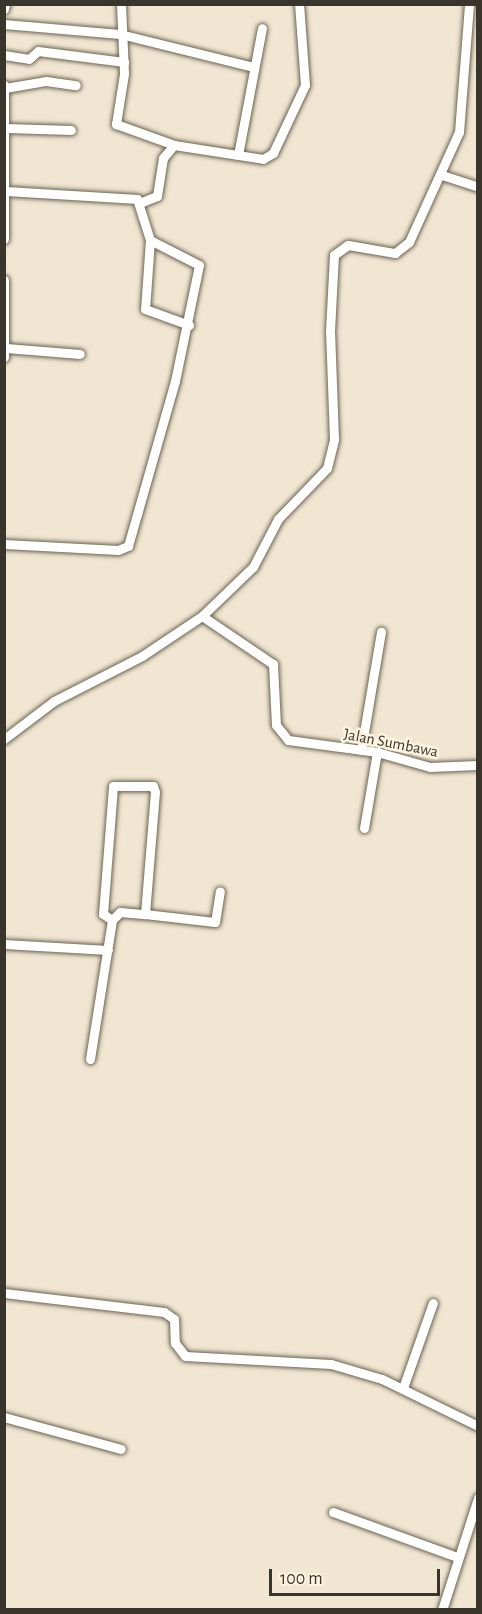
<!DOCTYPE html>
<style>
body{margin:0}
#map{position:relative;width:482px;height:1614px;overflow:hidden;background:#f0e6d2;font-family:"Alegreya Sans",sans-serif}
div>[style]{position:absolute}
.roads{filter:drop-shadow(0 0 2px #6b6250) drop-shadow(0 0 2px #6b6250)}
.minor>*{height:9px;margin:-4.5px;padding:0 4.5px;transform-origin:4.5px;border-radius:4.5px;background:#fff}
span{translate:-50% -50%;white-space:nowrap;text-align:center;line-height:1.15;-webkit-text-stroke:5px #fef3df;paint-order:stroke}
.street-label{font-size:16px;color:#39352d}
.frame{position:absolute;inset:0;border:6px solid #39352d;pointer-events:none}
.scale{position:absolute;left:269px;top:1569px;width:171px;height:27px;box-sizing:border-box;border:3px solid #39352d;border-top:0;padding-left:8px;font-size:18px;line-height:21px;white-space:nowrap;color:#39352d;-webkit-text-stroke:4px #fef3df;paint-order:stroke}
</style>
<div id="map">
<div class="roads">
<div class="minor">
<div style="left:121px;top:4px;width:70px;rotate:87.5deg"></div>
<div style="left:124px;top:74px;width:51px;rotate:99.1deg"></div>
<div style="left:116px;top:124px;width:62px;rotate:19.9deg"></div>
<div style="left:4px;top:9px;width:5px;rotate:-79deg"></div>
<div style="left:4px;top:24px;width:116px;rotate:4.9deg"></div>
<div style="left:120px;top:34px;width:137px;rotate:13.9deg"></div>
<div style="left:4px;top:55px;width:25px;rotate:9deg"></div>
<div style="left:29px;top:59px;width:12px;rotate:-42deg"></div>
<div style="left:38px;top:51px;width:87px;rotate:7.3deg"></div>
<div style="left:4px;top:85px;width:154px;rotate:90deg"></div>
<div style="left:5px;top:88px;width:42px;rotate:-9.7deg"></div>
<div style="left:46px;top:81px;width:30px;rotate:8deg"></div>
<div style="left:6px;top:128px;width:65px;rotate:1.8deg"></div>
<div style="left:238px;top:155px;width:129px;rotate:-79.3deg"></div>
<div style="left:442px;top:175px;width:38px;rotate:18deg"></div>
<div style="left:142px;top:202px;width:16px;rotate:-22deg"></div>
<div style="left:157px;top:196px;width:38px;rotate:-81deg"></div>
<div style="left:163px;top:158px;width:17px;rotate:-50deg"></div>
<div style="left:174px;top:145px;width:90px;rotate:8.9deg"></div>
<div style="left:263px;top:159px;width:12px;rotate:-31deg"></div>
<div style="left:273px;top:153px;width:75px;rotate:-64.8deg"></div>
<div style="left:305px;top:85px;width:81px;rotate:-94.2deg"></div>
<div style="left:150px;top:240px;width:69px;rotate:94.1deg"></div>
<div style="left:145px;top:309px;width:47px;rotate:20deg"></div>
<div style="left:4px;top:280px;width:77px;rotate:90deg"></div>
<div style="left:6px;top:348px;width:74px;rotate:4.6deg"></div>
<div style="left:4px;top:544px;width:114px;rotate:3deg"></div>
<div style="left:118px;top:550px;width:11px;rotate:-22deg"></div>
<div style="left:128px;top:546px;width:172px;rotate:-74.1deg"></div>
<div style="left:175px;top:381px;width:118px;rotate:-78.3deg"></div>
<div style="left:199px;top:265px;width:55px;rotate:-153deg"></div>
<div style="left:150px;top:240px;width:43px;rotate:-107.6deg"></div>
<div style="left:137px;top:199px;width:131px;rotate:-176.5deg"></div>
<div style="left:202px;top:616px;width:86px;rotate:34.1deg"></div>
<div style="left:273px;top:664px;width:61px;rotate:87.2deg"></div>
<div style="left:276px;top:725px;width:19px;rotate:51deg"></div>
<div style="left:288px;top:740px;width:90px;rotate:7.7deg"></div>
<div style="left:377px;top:752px;width:55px;rotate:15.8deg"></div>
<div style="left:430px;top:767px;width:48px;rotate:-2.4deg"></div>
<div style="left:4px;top:739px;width:63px;rotate:-37.2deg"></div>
<div style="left:54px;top:701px;width:99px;rotate:-27.1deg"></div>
<div style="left:142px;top:656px;width:72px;rotate:-33.7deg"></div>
<div style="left:202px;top:616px;width:71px;rotate:-43.9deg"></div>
<div style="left:253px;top:567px;width:54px;rotate:-62.5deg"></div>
<div style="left:278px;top:519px;width:71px;rotate:-46.1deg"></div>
<div style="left:327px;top:468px;width:30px;rotate:-76deg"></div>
<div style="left:334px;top:439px;width:108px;rotate:-92.1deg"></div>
<div style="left:330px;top:331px;width:76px;rotate:-87deg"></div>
<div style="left:334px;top:255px;width:17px;rotate:-36deg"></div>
<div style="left:348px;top:245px;width:48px;rotate:9.7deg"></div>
<div style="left:395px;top:253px;width:18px;rotate:-38deg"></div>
<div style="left:409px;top:242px;width:121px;rotate:-65.6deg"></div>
<div style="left:459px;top:132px;width:128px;rotate:-85.5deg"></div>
<div style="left:361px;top:750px;width:120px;rotate:-80.4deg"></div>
<div style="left:364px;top:828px;width:77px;rotate:-80.3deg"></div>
<div style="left:112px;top:920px;width:11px;rotate:-45deg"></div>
<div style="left:120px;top:912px;width:25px;rotate:5deg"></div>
<div style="left:4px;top:944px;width:104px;rotate:3.3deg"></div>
<div style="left:90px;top:1059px;width:141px;rotate:-81deg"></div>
<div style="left:112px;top:920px;width:11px;rotate:-146deg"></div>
<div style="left:103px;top:914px;width:128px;rotate:-85.5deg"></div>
<div style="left:113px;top:786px;width:40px"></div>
<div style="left:153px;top:786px;width:6px;rotate:72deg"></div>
<div style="left:155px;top:792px;width:122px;rotate:94.7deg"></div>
<div style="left:145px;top:914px;width:70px;rotate:6.5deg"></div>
<div style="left:215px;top:922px;width:31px;rotate:-81deg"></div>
<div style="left:4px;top:1293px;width:161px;rotate:6.8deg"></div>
<div style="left:164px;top:1312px;width:12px;rotate:35deg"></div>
<div style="left:174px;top:1319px;width:24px;rotate:88deg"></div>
<div style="left:175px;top:1343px;width:16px;rotate:52deg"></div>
<div style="left:185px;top:1356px;width:146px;rotate:3.1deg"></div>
<div style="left:331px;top:1364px;width:53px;rotate:16.4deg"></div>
<div style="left:382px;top:1379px;width:107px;rotate:26.1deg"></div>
<div style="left:403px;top:1388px;width:90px;rotate:-70.6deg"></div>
<div style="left:4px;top:1417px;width:121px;rotate:15.3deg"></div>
<div style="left:333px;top:1512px;width:132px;rotate:19.9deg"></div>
<div style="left:442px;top:1610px;width:118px;rotate:-72.2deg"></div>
</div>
</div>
<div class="street-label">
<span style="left:391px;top:743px;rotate:11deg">Jalan Sumbawa</span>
</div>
<div class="frame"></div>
<div class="scale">100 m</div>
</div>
